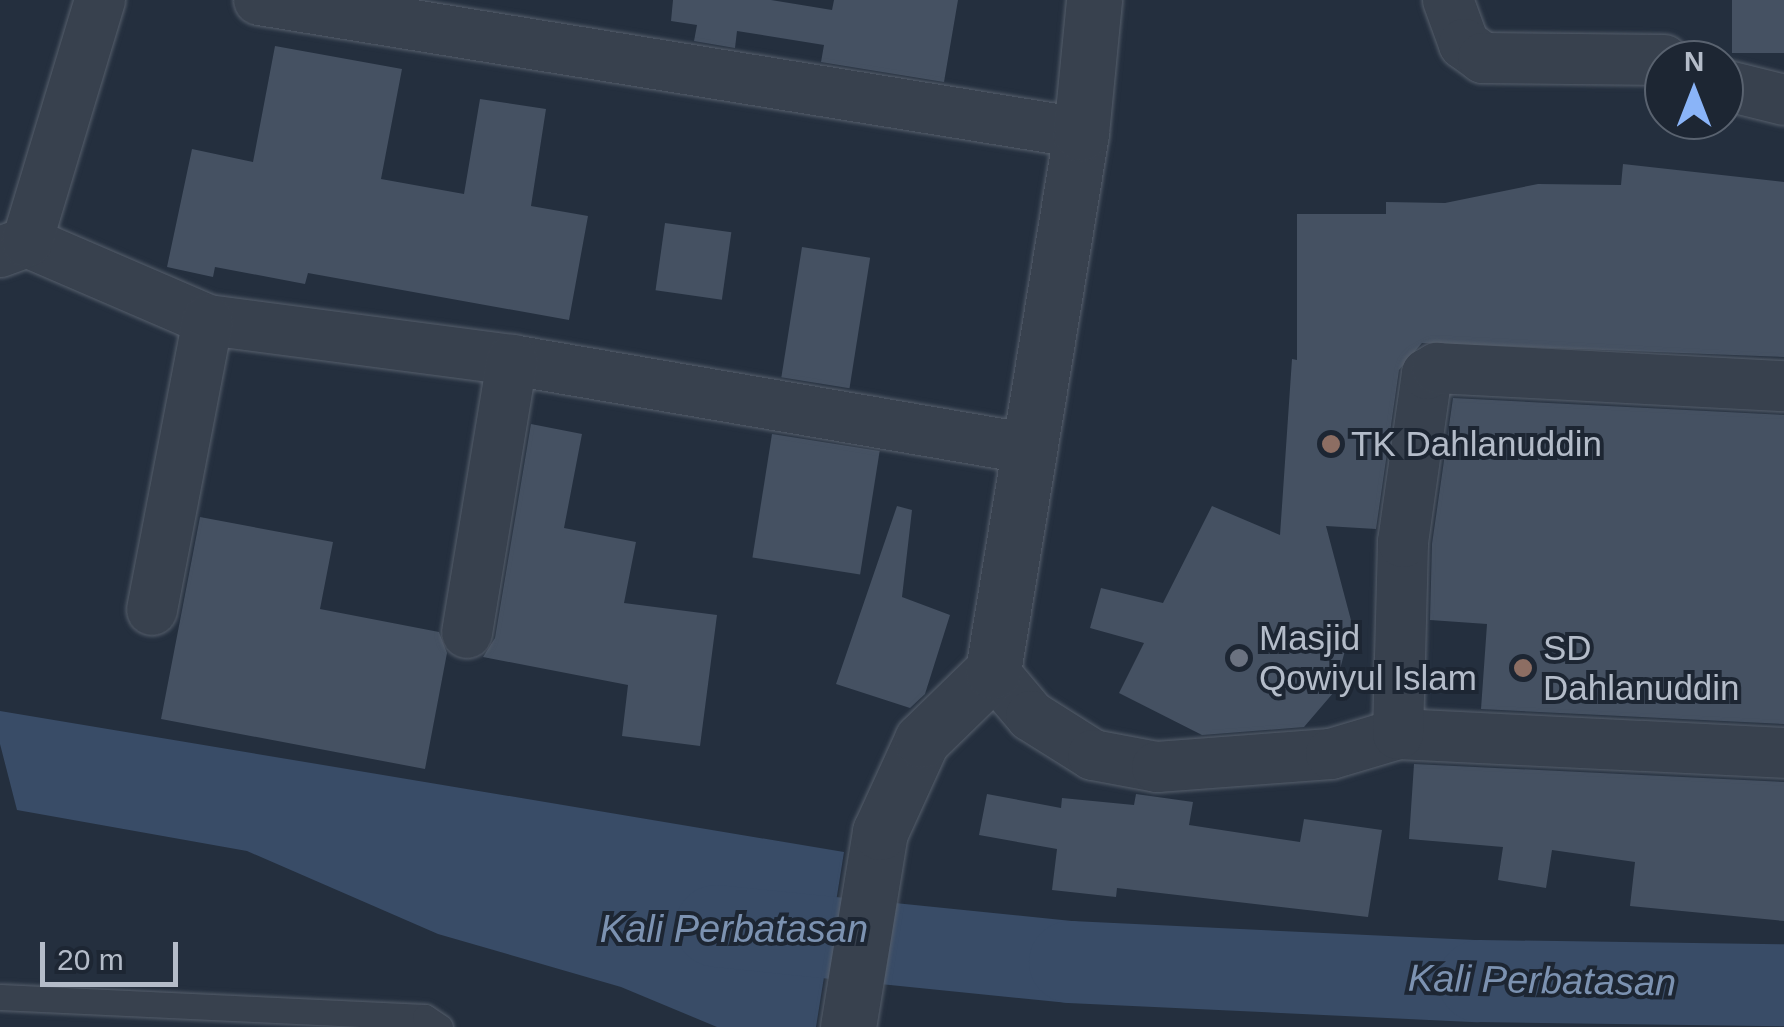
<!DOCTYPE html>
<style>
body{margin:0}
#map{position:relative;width:1784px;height:1027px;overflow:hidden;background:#242f3e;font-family:Arial,sans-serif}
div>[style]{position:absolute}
.water>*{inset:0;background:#394c67}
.river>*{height:82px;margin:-41px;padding:0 41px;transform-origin:41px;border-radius:41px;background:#394c67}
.building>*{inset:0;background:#455162;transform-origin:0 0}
.roads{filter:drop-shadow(0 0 2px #565f6c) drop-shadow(0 0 2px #565f6c)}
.service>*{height:25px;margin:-12.5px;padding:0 12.5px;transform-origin:12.5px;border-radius:12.5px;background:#38414e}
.minor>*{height:50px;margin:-25px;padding:0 25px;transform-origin:25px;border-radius:25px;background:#38414e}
.tertiary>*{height:55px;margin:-27.5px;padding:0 27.5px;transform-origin:27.5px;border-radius:27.5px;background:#38414e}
.dots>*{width:28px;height:28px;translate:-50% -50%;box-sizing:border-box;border:5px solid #1d2633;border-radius:50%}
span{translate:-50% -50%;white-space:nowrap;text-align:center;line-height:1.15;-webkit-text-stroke:8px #1d2633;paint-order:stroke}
.poi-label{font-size:35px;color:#b4bcc9}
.left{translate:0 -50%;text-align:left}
.water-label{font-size:38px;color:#7c92b1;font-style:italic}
.north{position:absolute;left:1644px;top:40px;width:100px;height:100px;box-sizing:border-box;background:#1d2633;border:2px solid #59626f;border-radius:50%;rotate:0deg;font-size:28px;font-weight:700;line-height:40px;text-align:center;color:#b4bcc9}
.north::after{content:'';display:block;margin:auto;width:35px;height:45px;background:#8ab4f8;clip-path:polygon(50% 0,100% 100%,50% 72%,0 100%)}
.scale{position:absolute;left:40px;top:942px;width:138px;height:45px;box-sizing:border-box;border:5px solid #b4bcc9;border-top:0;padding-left:12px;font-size:30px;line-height:35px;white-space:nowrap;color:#b4bcc9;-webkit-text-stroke:8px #1d2633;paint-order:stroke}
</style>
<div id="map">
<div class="water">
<div style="clip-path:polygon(0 711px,844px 852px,816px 1027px,717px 1027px,621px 987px,438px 934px,247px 851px,17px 810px,0 744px)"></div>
</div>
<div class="river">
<div style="left:716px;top:926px;width:356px;rotate:5.8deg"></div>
<div style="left:1070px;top:962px;width:409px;rotate:2.7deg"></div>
<div style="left:1479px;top:981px;width:305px;rotate:0.8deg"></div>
</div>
<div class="building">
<div style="clip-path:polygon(673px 0,771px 0,832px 10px,834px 0,958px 0,944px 82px,821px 62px,824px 45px,737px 31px,735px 48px,694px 41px,697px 25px,671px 21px)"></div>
<div style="left:1732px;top:0;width:52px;height:53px"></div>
<div style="clip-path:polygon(275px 46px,402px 69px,381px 179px,464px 194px,480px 99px,546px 109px,531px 206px,588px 216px,569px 320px,308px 273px,305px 284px,215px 267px,213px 277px,167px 267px,192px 149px,253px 162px)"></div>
<div style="clip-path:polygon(1623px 164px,1784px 182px,1784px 357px,1422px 343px,1399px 370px,1376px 529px,1326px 526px,1352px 624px,1334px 692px,1304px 727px,1202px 735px,1119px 693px,1144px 643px,1090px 628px,1101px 588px,1163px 603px,1212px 506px,1280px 535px,1292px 359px,1297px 360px,1297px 214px,1386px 214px,1386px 202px,1445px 203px,1538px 184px,1621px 185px)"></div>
<div style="left:665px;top:223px;width:67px;height:68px;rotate:8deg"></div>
<div style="left:802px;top:247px;width:69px;height:132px;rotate:9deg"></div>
<div style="clip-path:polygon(1453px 398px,1784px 415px,1784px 724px,1481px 709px,1487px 624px,1430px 620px,1432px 544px)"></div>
<div style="clip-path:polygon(531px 424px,582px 434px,564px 528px,636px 542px,624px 603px,717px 615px,700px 746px,622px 736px,628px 685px,483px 657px,495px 638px)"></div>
<div style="left:772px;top:434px;width:109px;height:125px;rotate:9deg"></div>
<div style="clip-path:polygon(897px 506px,912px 510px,902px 597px,950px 615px,925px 694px,910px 708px,836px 684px)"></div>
<div style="clip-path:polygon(200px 517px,333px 542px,320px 609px,439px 632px,447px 653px,425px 769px,161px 719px)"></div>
<div style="clip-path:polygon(1414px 764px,1784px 782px,1784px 921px,1630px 906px,1635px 862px,1552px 850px,1546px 888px,1498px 880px,1503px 847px,1409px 839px)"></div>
<div style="clip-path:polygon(987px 794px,1061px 808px,1062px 798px,1134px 805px,1136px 794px,1193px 802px,1189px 825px,1300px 842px,1304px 819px,1382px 830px,1368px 917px,1117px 888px,1116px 897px,1052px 890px,1057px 849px,979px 835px)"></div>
</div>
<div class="roads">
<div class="service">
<div style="left:0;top:997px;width:425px;rotate:2.7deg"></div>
<div style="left:425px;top:1017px;width:18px;rotate:34deg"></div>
</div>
<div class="minor">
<div style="left:259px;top:0;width:833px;rotate:9.19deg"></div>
<div style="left:1448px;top:0;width:47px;rotate:70deg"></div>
<div style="left:1464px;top:44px;width:24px;rotate:36deg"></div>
<div style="left:1483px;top:58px;width:181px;rotate:0.6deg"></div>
<div style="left:1724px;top:85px;width:62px;rotate:14deg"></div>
<div style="left:27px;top:242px;width:197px;rotate:23.3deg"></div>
<div style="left:208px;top:320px;width:307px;rotate:7.5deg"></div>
<div style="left:512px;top:360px;width:527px;rotate:9.73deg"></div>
<div style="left:0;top:252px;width:29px;rotate:-20deg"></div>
<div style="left:27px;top:242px;width:253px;rotate:-73.2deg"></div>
<div style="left:152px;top:610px;width:295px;rotate:-79.1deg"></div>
<div style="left:467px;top:633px;width:277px;rotate:-80.6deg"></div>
<div style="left:993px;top:671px;width:59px;rotate:49.8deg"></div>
<div style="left:1031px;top:716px;width:73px;rotate:32.2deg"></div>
<div style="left:1093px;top:755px;width:65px;rotate:10.6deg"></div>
<div style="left:1157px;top:767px;width:174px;rotate:-4.3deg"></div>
<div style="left:1331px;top:754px;width:70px;rotate:-16.6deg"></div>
<div style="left:1398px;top:734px;width:386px;rotate:2.8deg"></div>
<div style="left:1398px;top:734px;width:192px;rotate:-88.5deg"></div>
<div style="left:1403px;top:542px;width:170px;rotate:-81.9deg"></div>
<div style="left:1427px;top:374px;width:12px;rotate:-31deg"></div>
<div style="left:1437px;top:368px;width:347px;rotate:3deg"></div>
</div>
<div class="tertiary">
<div style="left:848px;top:1027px;width:198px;rotate:-80.7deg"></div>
<div style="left:880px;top:832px;width:101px;rotate:-65.5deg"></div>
<div style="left:922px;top:740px;width:99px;rotate:-44.2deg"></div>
<div style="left:993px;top:671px;width:545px;rotate:-80.71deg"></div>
<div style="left:1081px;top:133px;width:134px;rotate:-84.4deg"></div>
</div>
</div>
<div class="dots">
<div style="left:1331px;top:444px;background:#8d6e63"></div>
<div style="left:1239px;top:658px;background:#6b7280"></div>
<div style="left:1523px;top:668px;background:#8d6e63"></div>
</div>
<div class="poi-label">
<span class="left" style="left:1351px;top:444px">TK Dahlanuddin</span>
<span class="left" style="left:1259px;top:658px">Masjid<br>Qowiyul Islam</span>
<span class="left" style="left:1543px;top:668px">SD<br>Dahlanuddin</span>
</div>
<div class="water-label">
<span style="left:734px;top:930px">Kali Perbatasan</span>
<span style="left:1542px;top:981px;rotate:1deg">Kali Perbatasan</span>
</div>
<div class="north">N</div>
<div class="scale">20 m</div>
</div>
